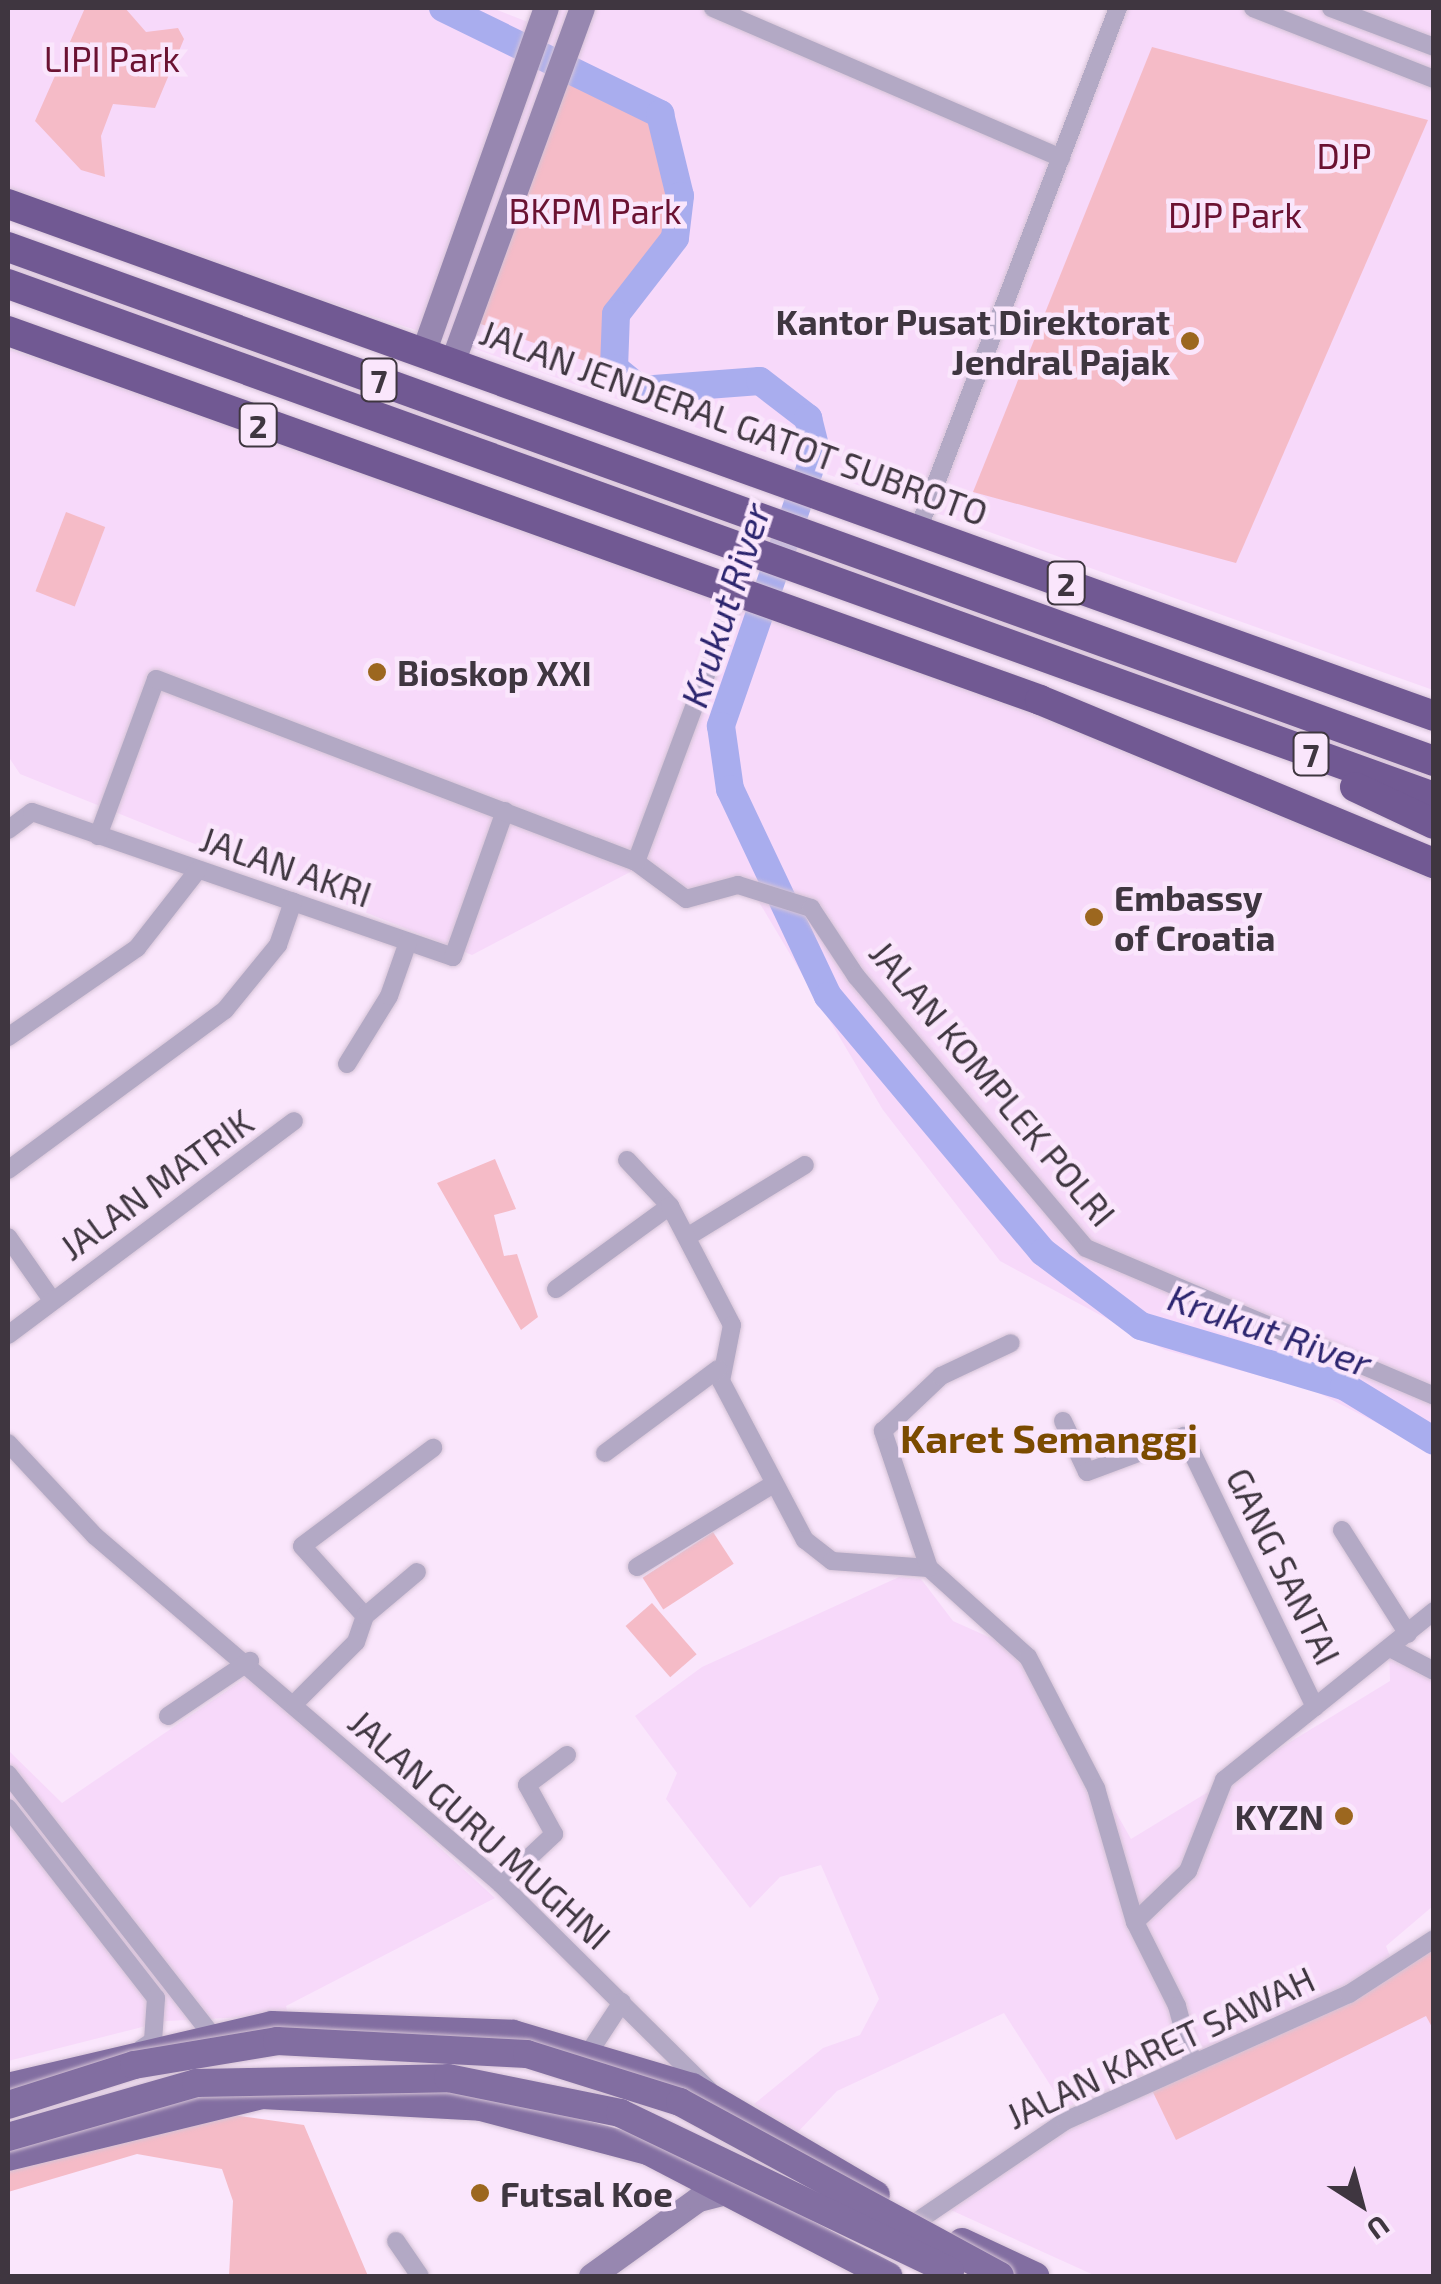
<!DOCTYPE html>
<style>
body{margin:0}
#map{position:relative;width:1441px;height:2284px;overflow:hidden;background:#fae6fc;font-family:"Exo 2",sans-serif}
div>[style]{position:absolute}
.built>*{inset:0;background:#f7d9fa}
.green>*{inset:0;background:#f5bbc7;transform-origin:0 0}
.river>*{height:28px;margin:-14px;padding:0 14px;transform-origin:14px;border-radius:14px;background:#a9adee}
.roads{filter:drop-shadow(0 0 2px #d5c3d6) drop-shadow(0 0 2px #d5c3d6)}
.street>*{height:18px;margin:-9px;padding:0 9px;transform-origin:9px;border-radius:9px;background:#b3a9c5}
.secondary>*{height:25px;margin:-12.5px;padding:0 12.5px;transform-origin:12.5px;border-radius:12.5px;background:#9787b0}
.primary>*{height:28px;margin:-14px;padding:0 14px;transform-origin:14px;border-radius:14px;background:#826ea1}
.highway>*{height:30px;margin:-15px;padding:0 15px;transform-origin:15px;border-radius:15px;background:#715993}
.bridges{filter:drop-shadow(0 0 2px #d5c3d6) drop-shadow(0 0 2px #d5c3d6)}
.primary-bridge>*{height:28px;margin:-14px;padding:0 14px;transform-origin:14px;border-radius:14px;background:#826ea1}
.dots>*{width:28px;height:28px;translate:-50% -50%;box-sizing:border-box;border:5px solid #fae6fc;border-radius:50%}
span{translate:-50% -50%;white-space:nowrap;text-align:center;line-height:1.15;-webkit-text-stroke:9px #fae6fc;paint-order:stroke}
.shield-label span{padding:2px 8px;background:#fae6fc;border:2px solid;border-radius:8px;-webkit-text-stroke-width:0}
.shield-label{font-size:32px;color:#3f3640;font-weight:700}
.park-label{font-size:35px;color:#6b1232}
.poi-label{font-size:35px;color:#3f3640;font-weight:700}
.right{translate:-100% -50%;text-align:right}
.left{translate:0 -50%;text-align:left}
.street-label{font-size:35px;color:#3f3640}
.water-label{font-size:38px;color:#2c256f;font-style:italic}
.quarter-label{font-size:40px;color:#7b4b00;font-weight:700}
.frame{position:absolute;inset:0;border:10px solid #3f3640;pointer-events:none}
.north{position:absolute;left:1311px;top:2154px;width:100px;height:100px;-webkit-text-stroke:8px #fae6fc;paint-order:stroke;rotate:144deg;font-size:28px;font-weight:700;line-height:40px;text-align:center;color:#3f3640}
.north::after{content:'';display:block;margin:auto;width:35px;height:45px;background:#3f3640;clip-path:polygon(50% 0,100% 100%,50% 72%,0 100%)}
</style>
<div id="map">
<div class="built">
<div style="clip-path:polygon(8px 8px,492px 8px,528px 22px,535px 8px,726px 8px,1058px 151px,1112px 8px,1433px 8px,1433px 690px,473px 348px,8px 201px)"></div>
<div style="clip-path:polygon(8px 349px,511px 509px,1433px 863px,1433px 1452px,1313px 1390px,1165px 1350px,1000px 1261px,883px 1110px,753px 892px,681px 903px,634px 870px,472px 955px,20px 774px,8px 756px)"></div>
<div style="clip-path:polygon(899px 1577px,921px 1579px,953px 1621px,1002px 1643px,1048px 1692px,1131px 1839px,1390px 1681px,1389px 1642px,1433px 1661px,1433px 1906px,1386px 1946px,1395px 1969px,1065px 2108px,1004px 2013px,837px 2091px,794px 2136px,754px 2104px,823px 2048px,860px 2035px,879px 1999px,821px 1865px,780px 1877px,750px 1908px,666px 1799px,677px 1773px,635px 1716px,702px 1667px)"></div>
<div style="clip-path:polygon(250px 1675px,495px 1898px,286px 2006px,288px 2015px,166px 2021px,8px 2061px,8px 1750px,62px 1803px)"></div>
<div style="clip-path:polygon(1433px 1945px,1433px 2276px,1096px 2276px,942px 2206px,1070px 2125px,1346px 2004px)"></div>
</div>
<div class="green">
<div style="clip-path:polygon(85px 8px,125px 8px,146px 32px,178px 28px,184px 39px,155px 108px,113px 104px,101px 136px,105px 177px,81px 170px,35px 121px)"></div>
<div style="clip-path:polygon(1152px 47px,1428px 120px,1236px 563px,973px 492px)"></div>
<div style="clip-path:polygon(567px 75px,653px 119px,671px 197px,668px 235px,606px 311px,605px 368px,478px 323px)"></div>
<div style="left:66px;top:512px;width:42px;height:85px;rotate:21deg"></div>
<div style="clip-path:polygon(495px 1159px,516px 1209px,494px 1215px,504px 1256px,517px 1254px,538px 1317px,521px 1330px,437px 1183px)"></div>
<div style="left:713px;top:1532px;width:38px;height:84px;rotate:57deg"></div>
<div style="left:652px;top:1603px;width:68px;height:35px;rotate:49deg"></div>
<div style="clip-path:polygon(1433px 1945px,1433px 2029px,1426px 2016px,1176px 2140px,1150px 2086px,1346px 2004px)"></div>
<div style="clip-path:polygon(182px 2108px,304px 2125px,368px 2276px,229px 2276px,233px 2201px,222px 2169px,137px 2154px,8px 2192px,8px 2162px)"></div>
</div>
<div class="river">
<div style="left:443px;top:8px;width:242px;rotate:26deg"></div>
<div style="left:660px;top:114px;width:84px;rotate:76.3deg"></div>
<div style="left:680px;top:196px;width:42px;rotate:96.8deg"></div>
<div style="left:675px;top:238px;width:96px;rotate:127.8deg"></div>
<div style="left:616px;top:314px;width:54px;rotate:92.1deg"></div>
<div style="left:614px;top:368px;width:35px;rotate:39deg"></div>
<div style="left:641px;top:390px;width:119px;rotate:-4.3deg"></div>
<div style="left:760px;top:381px;width:61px;rotate:37.6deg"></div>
<div style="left:808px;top:418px;width:34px;rotate:76deg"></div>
<div style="left:816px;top:451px;width:291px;rotate:109.1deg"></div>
<div style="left:721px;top:726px;width:64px;rotate:81.9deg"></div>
<div style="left:730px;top:789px;width:229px;rotate:64.7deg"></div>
<div style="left:828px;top:996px;width:334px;rotate:50deg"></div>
<div style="left:1043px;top:1252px;width:123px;rotate:37.1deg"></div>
<div style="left:1141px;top:1326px;width:212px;rotate:16.5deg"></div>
<div style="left:1344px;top:1386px;width:105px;rotate:31.4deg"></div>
</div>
<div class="roads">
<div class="street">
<div style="left:713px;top:8px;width:379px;rotate:23.3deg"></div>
<div style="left:1253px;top:8px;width:194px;rotate:21.4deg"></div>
<div style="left:1331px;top:8px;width:110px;rotate:20.7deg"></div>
<div style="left:918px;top:530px;width:559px;rotate:-69.04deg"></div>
<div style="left:8px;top:830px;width:30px;rotate:-37deg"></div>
<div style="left:32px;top:812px;width:445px;rotate:19deg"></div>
<div style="left:453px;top:957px;width:155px;rotate:-70.4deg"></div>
<div style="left:98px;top:836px;width:167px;rotate:-69.7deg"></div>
<div style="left:156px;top:679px;width:514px;rotate:20.87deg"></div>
<div style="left:636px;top:862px;width:62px;rotate:36.5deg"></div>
<div style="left:686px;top:899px;width:54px;rotate:-15.1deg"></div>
<div style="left:738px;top:885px;width:77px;rotate:17.5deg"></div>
<div style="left:811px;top:908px;width:82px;rotate:56.5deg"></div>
<div style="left:856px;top:976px;width:356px;rotate:49.8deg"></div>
<div style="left:1086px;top:1248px;width:378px;rotate:23deg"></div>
<div style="left:636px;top:862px;width:286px;rotate:-69.5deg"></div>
<div style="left:8px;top:1037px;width:157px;rotate:-34.6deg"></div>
<div style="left:137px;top:948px;width:99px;rotate:-52deg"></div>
<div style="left:347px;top:1064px;width:80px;rotate:-58.3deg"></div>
<div style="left:389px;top:996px;width:57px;rotate:-70.6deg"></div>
<div style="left:627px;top:1160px;width:63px;rotate:46.9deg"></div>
<div style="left:8px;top:1170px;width:270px;rotate:-36.4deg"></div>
<div style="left:225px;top:1010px;width:84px;rotate:-50.8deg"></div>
<div style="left:278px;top:945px;width:46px;rotate:-70.8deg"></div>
<div style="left:8px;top:1237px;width:77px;rotate:55.1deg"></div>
<div style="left:687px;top:1237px;width:138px;rotate:-31.4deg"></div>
<div style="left:556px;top:1289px;width:141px;rotate:-36.1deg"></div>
<div style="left:670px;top:1206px;width:134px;rotate:62.5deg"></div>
<div style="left:732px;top:1325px;width:57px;rotate:101.1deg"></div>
<div style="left:721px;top:1381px;width:180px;rotate:62.2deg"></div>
<div style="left:805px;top:1540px;width:34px;rotate:38deg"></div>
<div style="left:832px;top:1561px;width:97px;rotate:4.1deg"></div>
<div style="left:929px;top:1568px;width:133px;rotate:42deg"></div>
<div style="left:1028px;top:1657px;width:148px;rotate:62.6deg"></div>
<div style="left:1096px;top:1788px;width:140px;rotate:73.8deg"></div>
<div style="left:1135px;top:1922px;width:94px;rotate:63.4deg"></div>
<div style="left:1177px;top:2006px;width:57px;rotate:74.7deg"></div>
<div style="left:8px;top:1335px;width:357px;rotate:-36.8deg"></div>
<div style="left:1063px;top:1421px;width:56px;rotate:64.8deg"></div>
<div style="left:1087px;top:1472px;width:103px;rotate:-20.4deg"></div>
<div style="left:1184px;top:1436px;width:301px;rotate:64.2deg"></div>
<div style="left:8px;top:1443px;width:127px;rotate:46.9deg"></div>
<div style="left:95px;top:1536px;width:535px;rotate:40.6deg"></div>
<div style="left:501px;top:1884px;width:294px;rotate:44.7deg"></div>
<div style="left:605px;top:1453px;width:141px;rotate:-36.6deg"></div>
<div style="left:1342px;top:1530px;width:123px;rotate:57.6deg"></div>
<div style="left:637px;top:1567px;width:158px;rotate:-31.3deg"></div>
<div style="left:929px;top:1568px;width:145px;rotate:-108.6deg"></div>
<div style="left:883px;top:1431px;width:80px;rotate:-43.5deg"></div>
<div style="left:941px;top:1376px;width:77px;rotate:-25.2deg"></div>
<div style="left:365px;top:1616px;width:94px;rotate:-132deg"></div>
<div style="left:302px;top:1546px;width:164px;rotate:-36.8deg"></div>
<div style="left:1392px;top:1649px;width:47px;rotate:27.6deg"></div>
<div style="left:295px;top:1703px;width:86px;rotate:-45deg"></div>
<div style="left:356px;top:1642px;width:28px;rotate:-71deg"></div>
<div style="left:365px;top:1616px;width:68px;rotate:-40.2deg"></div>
<div style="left:168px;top:1716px;width:99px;rotate:-33.9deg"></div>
<div style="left:8px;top:1774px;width:328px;rotate:52deg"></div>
<div style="left:8px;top:1808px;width:241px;rotate:52.1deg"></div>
<div style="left:156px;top:1998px;width:43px;rotate:94deg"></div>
<div style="left:153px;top:2041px;width:14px;rotate:146deg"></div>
<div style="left:501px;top:1884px;width:73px;rotate:-43.3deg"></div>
<div style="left:554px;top:1834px;width:56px;rotate:-118.9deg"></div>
<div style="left:527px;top:1785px;width:50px;rotate:-36.9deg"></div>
<div style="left:1135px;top:1922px;width:74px;rotate:-43.9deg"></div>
<div style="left:1188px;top:1871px;width:98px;rotate:-68.4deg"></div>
<div style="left:1224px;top:1780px;width:270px;rotate:-38.8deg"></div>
<div style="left:588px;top:2054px;width:62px;rotate:-56.8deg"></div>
<div style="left:919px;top:2220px;width:176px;rotate:-34.1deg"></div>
<div style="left:1065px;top:2121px;width:311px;rotate:-24.1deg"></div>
<div style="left:1349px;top:1994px;width:101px;rotate:-32.9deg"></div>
<div style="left:396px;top:2241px;width:42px;rotate:55.6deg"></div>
</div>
<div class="secondary">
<div style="left:424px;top:350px;width:363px;rotate:-70.4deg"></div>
<div style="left:453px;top:360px;width:375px;rotate:-69.9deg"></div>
<div style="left:591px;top:2276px;width:132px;rotate:-35.7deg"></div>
<div style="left:698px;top:2199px;width:29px;rotate:-14deg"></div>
</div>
<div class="primary">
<div style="left:8px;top:2087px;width:271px;rotate:-13.2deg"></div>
<div style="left:272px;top:2025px;width:241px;rotate:2.1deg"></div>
<div style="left:513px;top:2034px;width:187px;rotate:16.5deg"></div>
<div style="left:692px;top:2087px;width:213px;rotate:30.4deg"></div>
<div style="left:8px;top:2157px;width:261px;rotate:-13.7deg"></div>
<div style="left:262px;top:2095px;width:219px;rotate:3.1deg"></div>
<div style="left:481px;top:2107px;width:173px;rotate:14.8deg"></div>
<div style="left:648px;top:2151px;width:271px;rotate:27.5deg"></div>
<div style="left:962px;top:2242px;width:81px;rotate:25deg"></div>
</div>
<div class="highway">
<div style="left:8px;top:204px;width:1515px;rotate:19.75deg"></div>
<div style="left:8px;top:247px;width:1516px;rotate:19.82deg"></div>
<div style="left:8px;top:284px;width:1515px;rotate:19.79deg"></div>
<div style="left:8px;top:331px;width:1096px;rotate:19.67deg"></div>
<div style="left:1040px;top:700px;width:426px;rotate:22.5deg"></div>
<div style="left:1355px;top:787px;width:87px;rotate:25.1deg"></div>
</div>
</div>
<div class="bridges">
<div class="primary-bridge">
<div style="left:8px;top:2105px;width:132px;rotate:-17.6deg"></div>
<div style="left:134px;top:2065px;width:145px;rotate:-9.5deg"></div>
<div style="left:277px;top:2041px;width:250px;rotate:3deg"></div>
<div style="left:527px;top:2054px;width:160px;rotate:17.4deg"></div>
<div style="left:680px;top:2102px;width:364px;rotate:28.5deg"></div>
<div style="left:8px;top:2137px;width:196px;rotate:-16deg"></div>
<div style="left:196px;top:2083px;width:252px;rotate:-1.1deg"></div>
<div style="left:448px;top:2078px;width:176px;rotate:11.5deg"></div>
<div style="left:620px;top:2113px;width:366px;rotate:25.6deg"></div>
</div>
</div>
<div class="dots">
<div style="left:1190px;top:341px;background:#9c671f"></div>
<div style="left:377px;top:672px;background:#9c671f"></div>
<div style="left:1094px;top:917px;background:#9c671f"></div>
<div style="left:1344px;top:1816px;background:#9c671f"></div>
<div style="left:480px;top:2193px;background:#9c671f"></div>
</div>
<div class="shield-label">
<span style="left:379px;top:380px">7</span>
<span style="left:258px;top:425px">2</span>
<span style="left:1066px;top:583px">2</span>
<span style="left:1311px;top:754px">7</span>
</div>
<div class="park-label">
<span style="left:112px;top:58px">LIPI Park</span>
<span style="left:1344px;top:155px">DJP</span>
<span style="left:595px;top:210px">BKPM Park</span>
<span style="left:1235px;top:214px">DJP Park</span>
</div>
<div class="poi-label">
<span class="right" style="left:1170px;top:341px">Kantor Pusat Direktorat<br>Jendral Pajak</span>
<span class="left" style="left:397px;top:672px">Bioskop XXI</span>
<span class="left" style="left:1114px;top:917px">Embassy<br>of Croatia</span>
<span class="right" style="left:1324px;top:1816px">KYZN</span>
<span class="left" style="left:500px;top:2193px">Futsal Koe</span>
</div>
<div class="street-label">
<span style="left:734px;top:422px;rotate:20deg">JALAN JENDERAL GATOT SUBROTO</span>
<span style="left:286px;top:866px;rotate:19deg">JALAN AKRI</span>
<span style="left:993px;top:1083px;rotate:50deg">JALAN KOMPLEK POLRI</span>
<span style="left:156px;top:1184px;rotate:-36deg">JALAN MATRIK</span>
<span style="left:1284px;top:1566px;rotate:64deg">GANG SANTAI</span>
<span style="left:480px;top:1829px;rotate:42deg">JALAN GURU MUGHNI</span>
<span style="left:1160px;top:2047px;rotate:-25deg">JALAN KARET SAWAH</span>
</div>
<div class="water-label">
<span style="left:725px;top:605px;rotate:-72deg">Krukut River</span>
<span style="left:1270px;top:1330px;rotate:19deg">Krukut River</span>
</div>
<div class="quarter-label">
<span style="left:1049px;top:1437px">Karet Semanggi</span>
</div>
<div class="frame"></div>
<div class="north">U</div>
</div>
